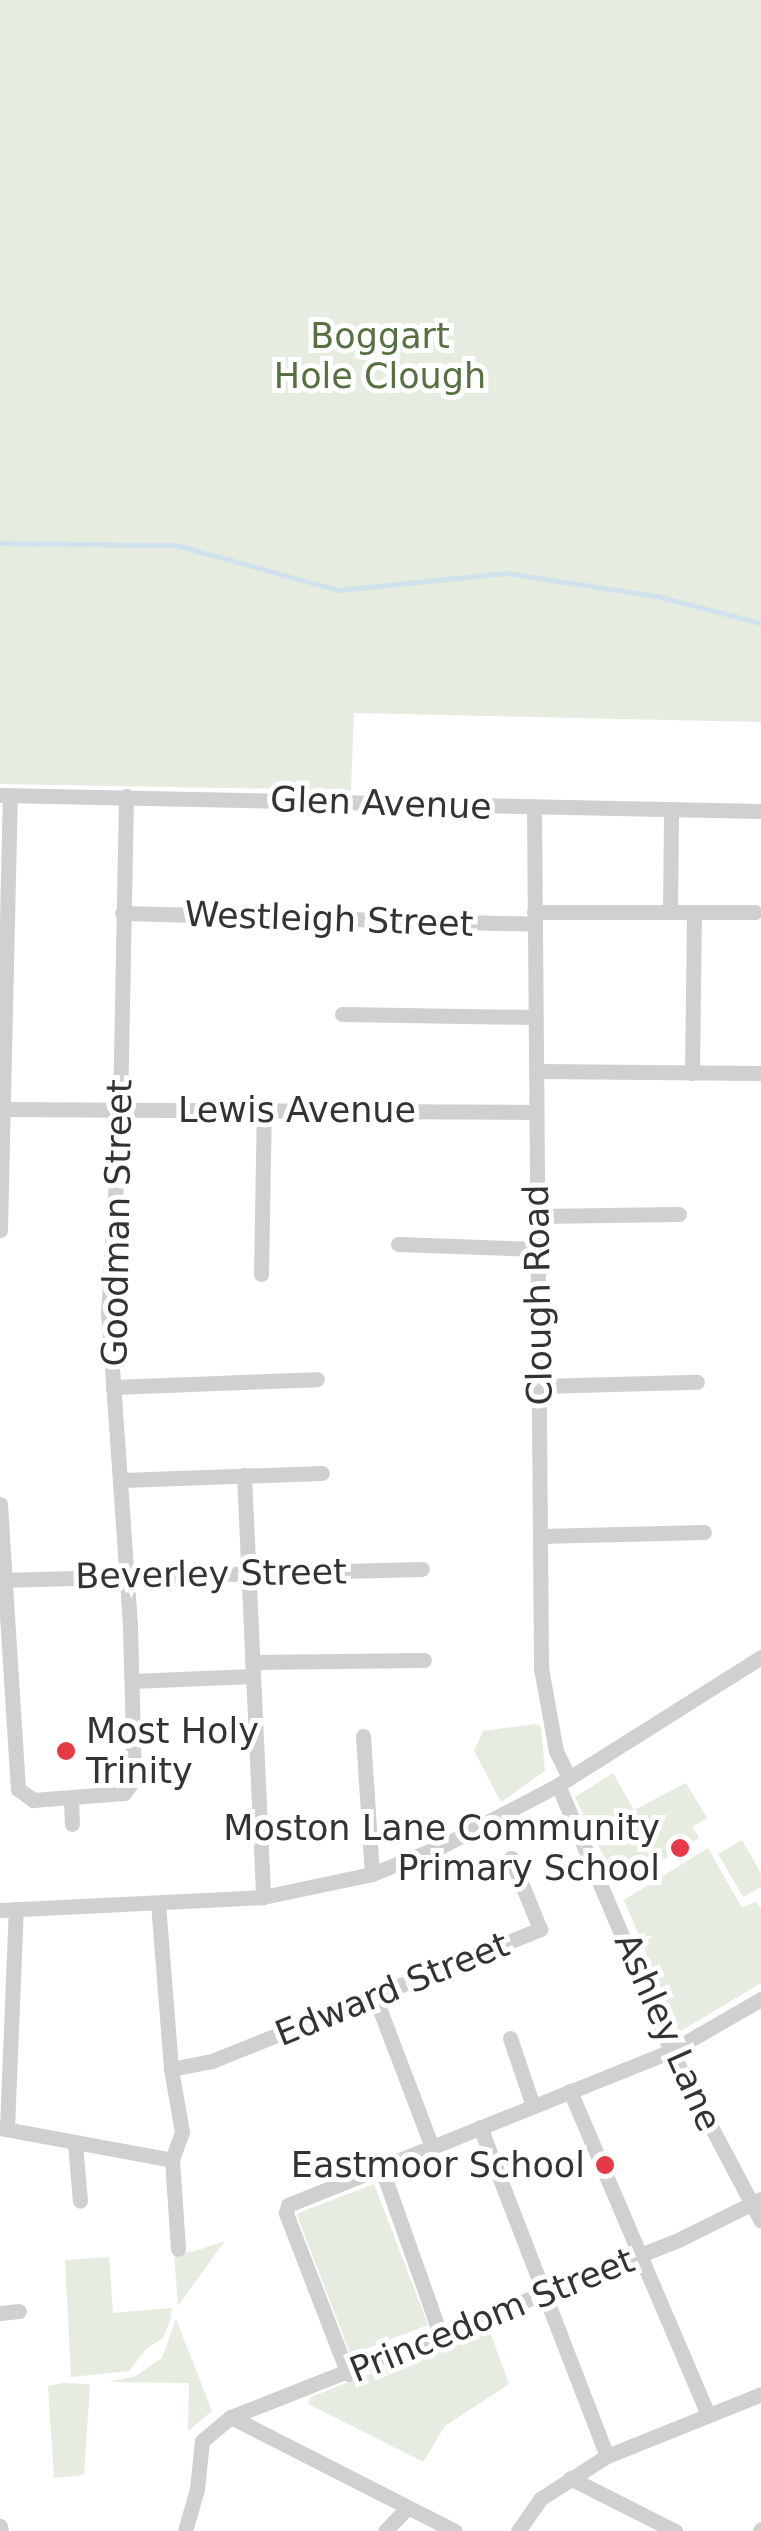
<!DOCTYPE html>
<style>
body{margin:0}
#map{position:relative;width:761px;height:2531px;overflow:hidden;background:#fff;font-family:"DejaVu Sans",sans-serif}
div>[style]{position:absolute}
.green>*{inset:0;background:#e6ecdf;transform-origin:0 0}
.stream>*{height:5px;margin:-2.5px;padding:0 2.5px;transform-origin:2.5px;border-radius:2.5px;background:#cfe2ee}
.minor>*{height:15px;margin:-7.5px;padding:0 7.5px;transform-origin:7.5px;border-radius:7.5px;background:#d0d0d0}
.dots>*{width:28px;height:28px;translate:-50% -50%;box-sizing:border-box;border:5px solid #fff;border-radius:50%}
span{translate:-50% -50%;white-space:nowrap;text-align:center;line-height:1.15;-webkit-text-stroke:10px #fff;paint-order:stroke}
.park-label{font-size:35px;color:#56703f}
.street-label{font-size:35px;color:#333}
.poi-label{font-size:35px;color:#333}
.left{translate:0 -50%;text-align:left}
.right{translate:-100% -50%;text-align:right}
</style>
<div id="map">
<div class="green">
<div style="clip-path:polygon(0 0,761px 0,761px 722px,354px 713px,351px 790px,0 784px)"></div>
<div style="clip-path:polygon(535px 1724px,541px 1727px,545px 1771px,501px 1802px,474px 1751px,483px 1731px)"></div>
<div style="clip-path:polygon(613px 1773px,634px 1810px,686px 1783px,707px 1818px,692px 1827px,699px 1838px,618px 1886px,575px 1797px)"></div>
<div style="clip-path:polygon(742px 1840px,761px 1874px,761px 1887px,743px 1897px,718px 1854px)"></div>
<div style="clip-path:polygon(708px 1848px,742px 1908px,756px 1901px,761px 1909px,761px 1983px,679px 2032px,624px 1900px)"></div>
<div style="left:374px;top:2184px;width:151px;height:83px;rotate:69deg"></div>
<div style="clip-path:polygon(225px 2241px,178px 2306px,174px 2253px,192px 2252px)"></div>
<div style="clip-path:polygon(109px 2257px,113px 2313px,172px 2308px,170px 2321px,163px 2338px,146px 2349px,129px 2371px,71px 2377px,65px 2260px)"></div>
<div style="clip-path:polygon(176px 2319px,212px 2411px,188px 2431px,189px 2383px,108px 2382px,134px 2377px,162px 2358px)"></div>
<div style="clip-path:polygon(488px 2327px,509px 2384px,445px 2426px,423px 2462px,308px 2404px,311px 2397px)"></div>
<div style="clip-path:polygon(63px 2383px,90px 2384px,84px 2475px,54px 2478px,48px 2386px)"></div>
</div>
<div class="stream">
<div style="left:0;top:543px;width:176px;rotate:0.7deg"></div>
<div style="left:176px;top:545px;width:168px;rotate:15.5deg"></div>
<div style="left:338px;top:590px;width:169px;rotate:-5.8deg"></div>
<div style="left:506px;top:573px;width:153px;rotate:8.7deg"></div>
<div style="left:657px;top:596px;width:107px;rotate:14.6deg"></div>
</div>
<div class="minor">
<div style="left:0;top:795px;width:761px;rotate:1.2deg"></div>
<div style="left:534px;top:808px;width:860px;rotate:89.53deg"></div>
<div style="left:541px;top:1668px;width:84px;rotate:79.8deg"></div>
<div style="left:556px;top:1751px;width:30px;rotate:64deg"></div>
<div style="left:534px;top:912px;width:221px"></div>
<div style="left:670px;top:912px;width:102px;rotate:-89.4deg"></div>
<div style="left:122px;top:913px;width:413px;rotate:1.5deg"></div>
<div style="left:342px;top:1014px;width:193px;rotate:0.9deg"></div>
<div style="left:536px;top:1071px;width:225px;rotate:0.5deg"></div>
<div style="left:692px;top:1073px;width:161px;rotate:-89.3deg"></div>
<div style="left:0;top:1109px;width:535px;rotate:0.32deg"></div>
<div style="left:537px;top:1216px;width:142px;rotate:-0.8deg"></div>
<div style="left:0;top:1230px;width:435px;rotate:-88.7deg"></div>
<div style="left:398px;top:1244px;width:139px;rotate:2.1deg"></div>
<div style="left:261px;top:1274px;width:165px;rotate:-89deg"></div>
<div style="left:539px;top:1386px;width:158px;rotate:-1.5deg"></div>
<div style="left:113px;top:1387px;width:204px;rotate:-2.2deg"></div>
<div style="left:244px;top:1475px;width:422px;rotate:87.4deg"></div>
<div style="left:122px;top:1480px;width:200px;rotate:-2deg"></div>
<div style="left:0;top:1504px;width:286px;rotate:86.4deg"></div>
<div style="left:18px;top:1789px;width:19px;rotate:36deg"></div>
<div style="left:33px;top:1800px;width:91px;rotate:-4.4deg"></div>
<div style="left:124px;top:1793px;width:17px;rotate:-54deg"></div>
<div style="left:134px;top:1779px;width:154px;rotate:-91.5deg"></div>
<div style="left:130px;top:1625px;width:312px;rotate:-94deg"></div>
<div style="left:108px;top:1314px;width:204px;rotate:-86.6deg"></div>
<div style="left:120px;top:1110px;width:314px;rotate:-88.9deg"></div>
<div style="left:540px;top:1536px;width:164px;rotate:-1.4deg"></div>
<div style="left:0;top:1580px;width:422px;rotate:-1.5deg"></div>
<div style="left:252px;top:1662px;width:172px;rotate:-0.7deg"></div>
<div style="left:132px;top:1681px;width:121px;rotate:-2.4deg"></div>
<div style="left:363px;top:1736px;width:138px;rotate:86.3deg"></div>
<div style="left:558px;top:1785px;width:289px;rotate:67deg"></div>
<div style="left:671px;top:2051px;width:192px;rotate:62.1deg"></div>
<div style="left:71px;top:1798px;width:26px;rotate:88deg"></div>
<div style="left:158px;top:1903px;width:167px;rotate:85.5deg"></div>
<div style="left:171px;top:2069px;width:64px;rotate:80.1deg"></div>
<div style="left:182px;top:2132px;width:30px;rotate:110deg"></div>
<div style="left:172px;top:2160px;width:89px;rotate:86.1deg"></div>
<div style="left:0;top:1910px;width:263px;rotate:-2.8deg"></div>
<div style="left:263px;top:1897px;width:111px;rotate:-11.9deg"></div>
<div style="left:372px;top:1874px;width:75px;rotate:-21.8deg"></div>
<div style="left:442px;top:1846px;width:131px;rotate:-27.7deg"></div>
<div style="left:558px;top:1785px;width:240px;rotate:-32.2deg"></div>
<div style="left:375px;top:1997px;width:160px;rotate:69.2deg"></div>
<div style="left:510px;top:2038px;width:72px;rotate:71.3deg"></div>
<div style="left:171px;top:2069px;width:42px;rotate:-11deg"></div>
<div style="left:212px;top:2061px;width:354px;rotate:-21.9deg"></div>
<div style="left:540px;top:1929px;width:77px;rotate:-112.2deg"></div>
<div style="left:570px;top:2091px;width:352px;rotate:66.9deg"></div>
<div style="left:480px;top:2127px;width:353px;rotate:68.9deg"></div>
<div style="left:0;top:2128px;width:175px;rotate:10.5deg"></div>
<div style="left:7px;top:2129px;width:220px;rotate:-87.7deg"></div>
<div style="left:75px;top:2143px;width:58px;rotate:85.1deg"></div>
<div style="left:381px;top:2167px;width:179px;rotate:70.5deg"></div>
<div style="left:0;top:2313px;width:19px;rotate:-6deg"></div>
<div style="left:348px;top:2374px;width:173px;rotate:-111.1deg"></div>
<div style="left:286px;top:2213px;width:8px;rotate:-76deg"></div>
<div style="left:288px;top:2205px;width:413px;rotate:-21.9deg"></div>
<div style="left:671px;top:2051px;width:104px;rotate:-30deg"></div>
<div style="left:231px;top:2417px;width:251px;rotate:27deg"></div>
<div style="left:570px;top:2478px;width:118px;rotate:26.8deg"></div>
<div style="left:0;top:2526px;width:5px;rotate:79deg"></div>
<div style="left:185px;top:2531px;width:44px;rotate:-74.1deg"></div>
<div style="left:197px;top:2489px;width:48px;rotate:-84.1deg"></div>
<div style="left:202px;top:2441px;width:38px;rotate:-40deg"></div>
<div style="left:231px;top:2417px;width:485px;rotate:-21.6deg"></div>
<div style="left:682px;top:2238px;width:88px;rotate:-26.3deg"></div>
<div style="left:385px;top:2531px;width:33px;rotate:-46deg"></div>
<div style="left:518px;top:2531px;width:39px;rotate:-55deg"></div>
<div style="left:540px;top:2499px;width:80px;rotate:-32.7deg"></div>
<div style="left:607px;top:2456px;width:166px;rotate:-21.9deg"></div>
<div style="left:760px;top:2531px;width:2px;rotate:-63deg"></div>
</div>
<div class="dots">
<div style="left:66px;top:1751px;background:#e63946"></div>
<div style="left:680px;top:1848px;background:#e63946"></div>
<div style="left:605px;top:2165px;background:#e63946"></div>
</div>
<div class="park-label">
<span style="left:380px;top:356px">Boggart<br>Hole Clough</span>
</div>
<div class="street-label">
<span style="left:381px;top:803px;rotate:2deg">Glen Avenue</span>
<span style="left:329px;top:919px;rotate:2deg">Westleigh Street</span>
<span style="left:297px;top:1110px">Lewis Avenue</span>
<span style="left:117px;top:1223px;rotate:-89deg">Goodman Street</span>
<span style="left:538px;top:1295px;rotate:-91deg">Clough Road</span>
<span style="left:211px;top:1574px;rotate:-1deg">Beverley Street</span>
<span style="left:392px;top:1989px;rotate:-22deg">Edward Street</span>
<span style="left:668px;top:2032px;rotate:66deg">Ashley Lane</span>
<span style="left:492px;top:2315px;rotate:-22deg">Princedom Street</span>
</div>
<div class="poi-label">
<span class="left" style="left:86px;top:1751px">Most Holy<br>Trinity</span>
<span class="right" style="left:660px;top:1848px">Moston Lane Community<br>Primary School</span>
<span class="right" style="left:585px;top:2165px">Eastmoor School</span>
</div>
</div>
